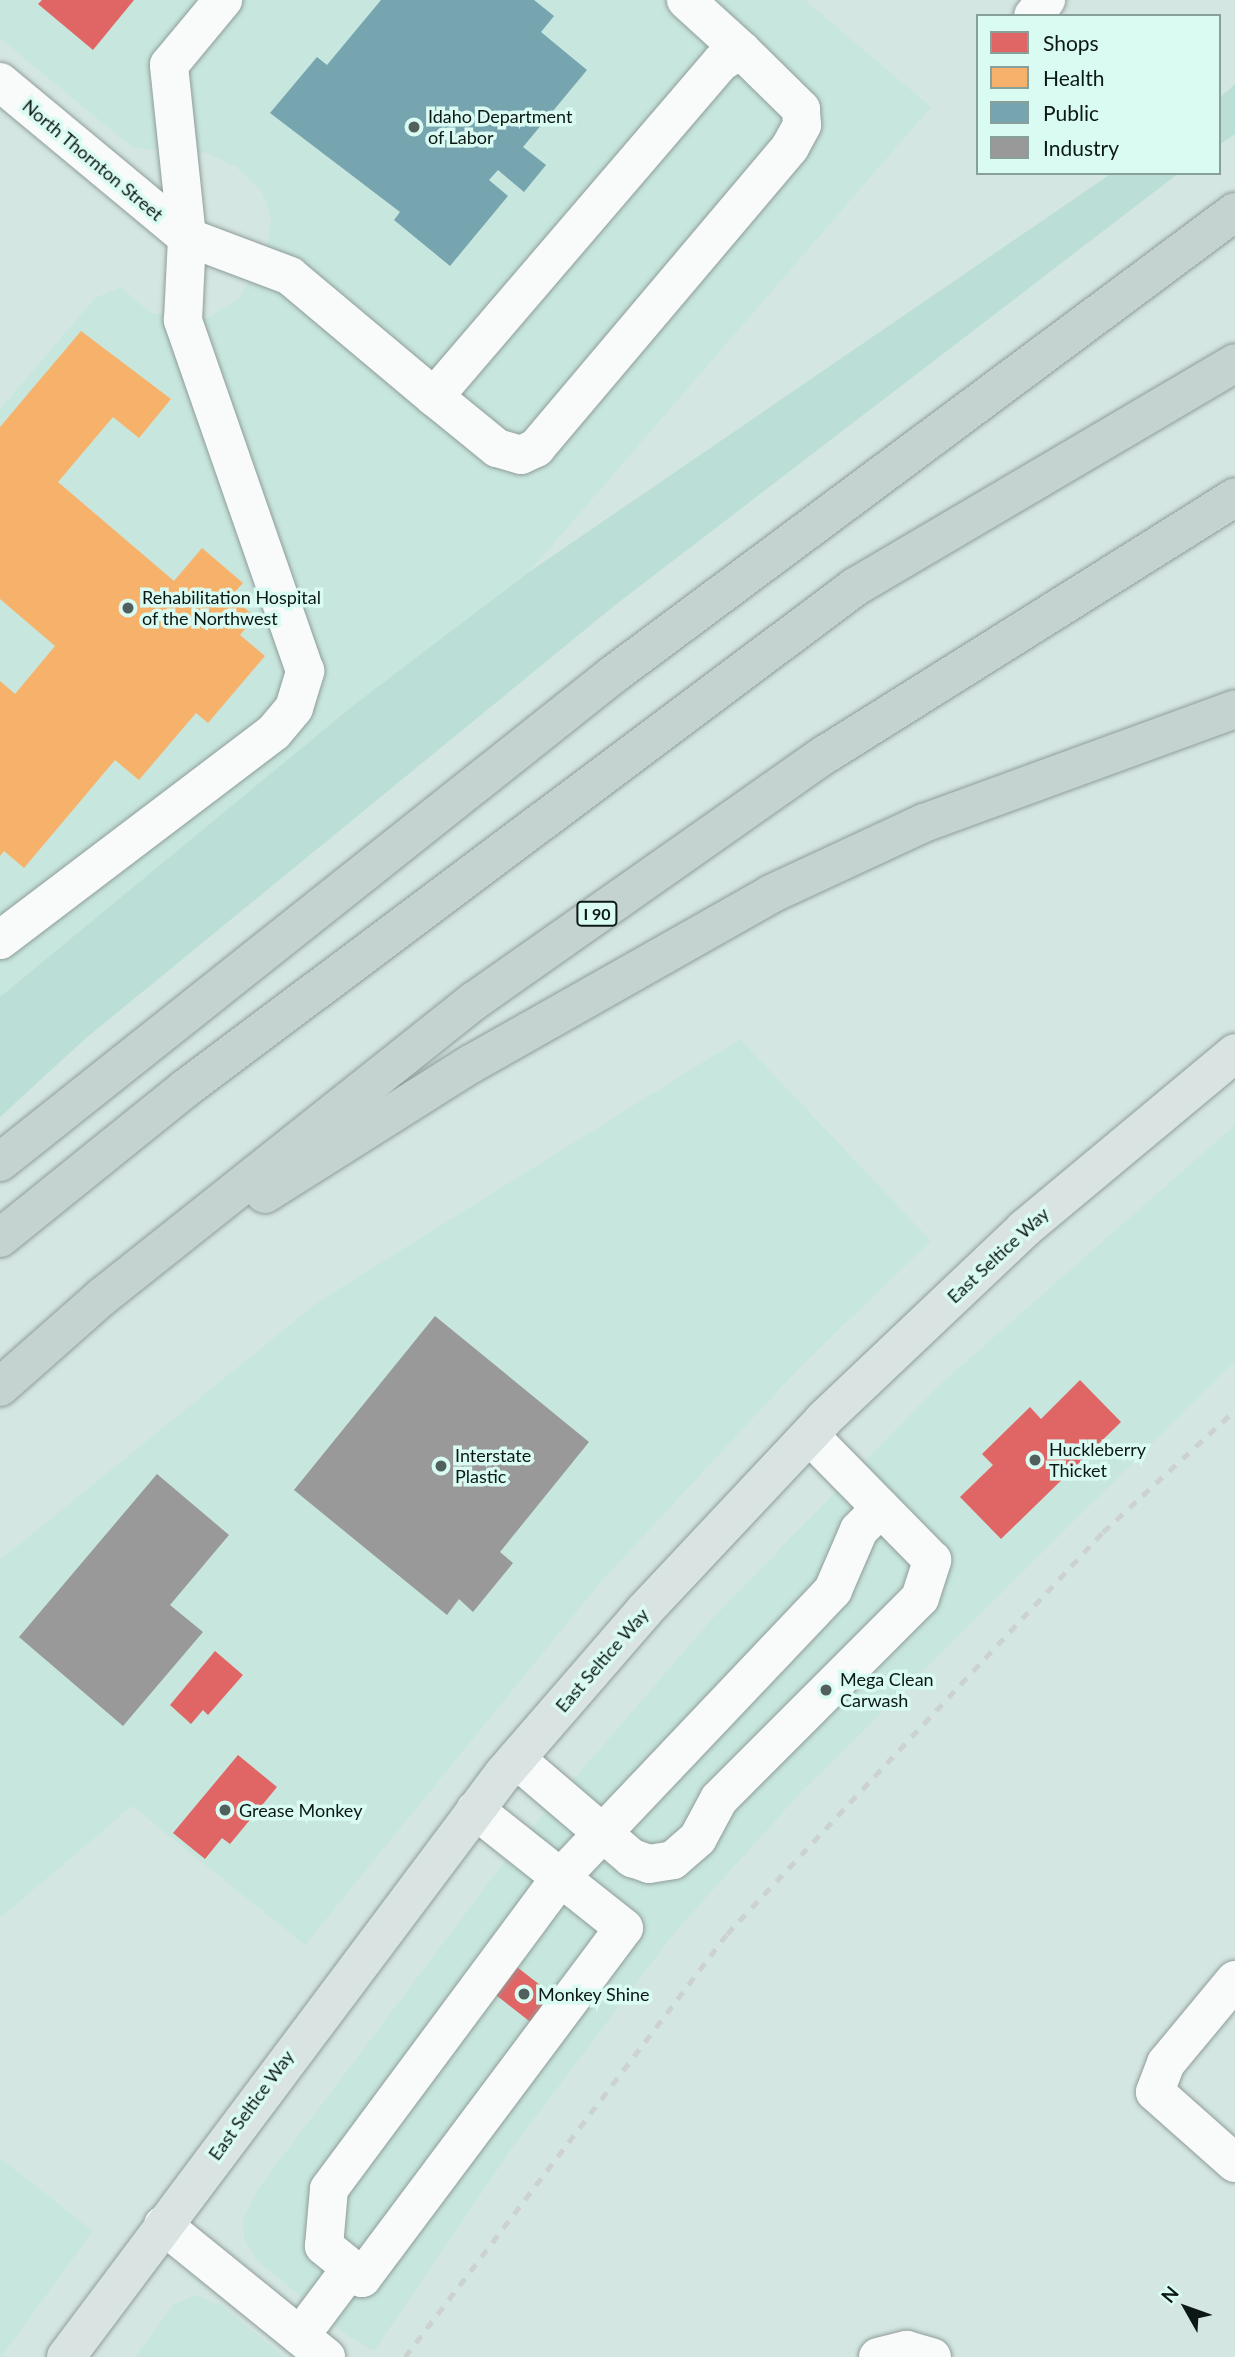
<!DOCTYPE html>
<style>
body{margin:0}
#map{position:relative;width:1235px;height:2357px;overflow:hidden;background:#d4e6e2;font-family:Lato,sans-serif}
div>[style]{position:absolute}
.built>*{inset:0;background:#c7e6de}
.green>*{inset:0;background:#bbdfd6}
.shops>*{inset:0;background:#e06666;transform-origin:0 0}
.health>*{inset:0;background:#f6b26b}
.public>*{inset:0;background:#76a5af}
.industry>*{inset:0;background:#999}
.roads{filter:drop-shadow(0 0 2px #8f9d9a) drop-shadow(0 0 2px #8f9d9a)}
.minor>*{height:38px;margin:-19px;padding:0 19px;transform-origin:19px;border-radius:19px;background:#f9fbfb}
.major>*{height:38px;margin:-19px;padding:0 19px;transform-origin:19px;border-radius:19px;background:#d9e3e1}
.highway>*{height:38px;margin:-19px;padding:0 19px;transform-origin:19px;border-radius:19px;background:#c4d3d0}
.rail>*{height:5px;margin-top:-2.5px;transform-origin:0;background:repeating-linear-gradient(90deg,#ccd2d0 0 9px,transparent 0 18px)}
.dots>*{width:19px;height:19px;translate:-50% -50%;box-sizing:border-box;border:4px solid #dafbf2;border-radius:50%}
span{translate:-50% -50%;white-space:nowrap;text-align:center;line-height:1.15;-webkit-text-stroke:7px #dafbf2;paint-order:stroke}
.shield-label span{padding:2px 5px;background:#dafbf2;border:2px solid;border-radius:5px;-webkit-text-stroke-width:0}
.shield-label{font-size:16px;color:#0c1815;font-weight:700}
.poi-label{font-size:18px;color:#0c1815}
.left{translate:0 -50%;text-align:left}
.street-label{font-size:18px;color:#0c1815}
.legend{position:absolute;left:976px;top:14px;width:245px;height:161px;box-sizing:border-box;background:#dafbf2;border:2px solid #88a09a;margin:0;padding:9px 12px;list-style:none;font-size:21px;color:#0c1815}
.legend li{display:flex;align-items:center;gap:14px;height:35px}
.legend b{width:35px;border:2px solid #88a09a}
.north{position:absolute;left:1151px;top:2273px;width:70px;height:70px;-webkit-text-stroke:5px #dafbf2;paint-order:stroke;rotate:310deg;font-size:19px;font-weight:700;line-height:28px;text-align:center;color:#0c1815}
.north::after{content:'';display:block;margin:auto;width:24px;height:32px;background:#0c1815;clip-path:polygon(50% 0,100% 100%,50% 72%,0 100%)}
</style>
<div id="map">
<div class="built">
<div style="clip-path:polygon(0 0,805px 0,931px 107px,529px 572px,355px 704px,0 997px,0 409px,95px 298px,121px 287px,150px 313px,206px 319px,239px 298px,267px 251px,271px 219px,262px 191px,236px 167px,207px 153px,133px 148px,0 38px)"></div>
<div style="clip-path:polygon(740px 1039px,931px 1241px,802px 1365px,599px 1584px,305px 1945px,132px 1806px,0 1918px,0 1560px,318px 1302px)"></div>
<div style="clip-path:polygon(1235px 1125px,1235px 1361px,802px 1791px,675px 1932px,512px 2148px,374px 2351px,348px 2336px,257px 2260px,244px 2238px,243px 2220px,258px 2189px,517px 1845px,712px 1619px,935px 1389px)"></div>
<div style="clip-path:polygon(0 2158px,93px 2231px,1px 2357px,0 2357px)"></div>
<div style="clip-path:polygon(196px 2295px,222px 2306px,284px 2357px,135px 2357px,173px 2305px)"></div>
</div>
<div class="green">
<div style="clip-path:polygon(1235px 84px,1235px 134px,1219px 145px,1219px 98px)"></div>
<div style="clip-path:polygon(1112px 173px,1179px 173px,614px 606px,85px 1039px,0 1117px,0 997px,355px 704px,529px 572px)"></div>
</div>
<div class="shops">
<div style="clip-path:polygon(42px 0,134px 0,93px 50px,38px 4px)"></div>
<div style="clip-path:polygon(1080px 1380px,1121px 1422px,1001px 1539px,960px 1497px,993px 1465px,982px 1454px,1030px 1407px,1041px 1419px)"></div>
<div style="clip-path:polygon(215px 1651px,243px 1675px,208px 1715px,203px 1710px,191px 1724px,170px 1705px)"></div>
<div style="clip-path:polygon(238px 1755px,277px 1787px,230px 1844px,222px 1838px,205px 1859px,173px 1833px)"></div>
<div style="left:490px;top:1946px;width:113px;height:35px;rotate:38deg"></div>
</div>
<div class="health">
<div style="clip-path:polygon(81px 331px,171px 399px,139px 438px,113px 417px,58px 482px,174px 581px,202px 548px,243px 583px,231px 596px,255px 617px,240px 635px,265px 656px,208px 723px,196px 713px,139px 780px,115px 760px,24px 868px,4px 851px,0 856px,0 681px,15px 694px,55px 646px,0 599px,0 427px)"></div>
</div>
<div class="public">
<div style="clip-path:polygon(381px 0,534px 0,554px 16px,541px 32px,587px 70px,523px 147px,546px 165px,524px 192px,498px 170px,489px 180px,508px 196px,450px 266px,394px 220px,400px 212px,270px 113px,317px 57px,327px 65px)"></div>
</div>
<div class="industry">
<div style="clip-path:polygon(435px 1316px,589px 1442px,500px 1552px,513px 1563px,473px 1612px,459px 1599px,447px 1615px,294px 1490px)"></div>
<div style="clip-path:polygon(157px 1474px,229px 1535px,170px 1605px,203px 1632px,123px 1726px,19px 1637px)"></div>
</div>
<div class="roads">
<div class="minor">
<div style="left:686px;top:0;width:74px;rotate:42.3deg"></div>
<div style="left:1033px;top:16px;width:21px;rotate:-51deg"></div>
<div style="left:0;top:82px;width:243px;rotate:39.7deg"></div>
<div style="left:187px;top:237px;width:110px;rotate:20.7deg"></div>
<div style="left:290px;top:276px;width:188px;rotate:40deg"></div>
<div style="left:434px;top:397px;width:11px;rotate:38deg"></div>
<div style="left:443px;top:404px;width:70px;rotate:39.2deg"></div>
<div style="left:497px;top:448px;width:25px;rotate:16deg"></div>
<div style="left:521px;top:455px;width:17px;rotate:-25deg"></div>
<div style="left:536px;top:448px;width:394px;rotate:-49.8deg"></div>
<div style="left:790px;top:147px;width:25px;rotate:-61deg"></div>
<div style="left:802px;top:125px;width:16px;rotate:-94deg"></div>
<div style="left:801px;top:109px;width:84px;rotate:-135.5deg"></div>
<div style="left:741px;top:50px;width:23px;rotate:149deg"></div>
<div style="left:721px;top:62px;width:441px;rotate:130.6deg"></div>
<div style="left:0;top:940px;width:344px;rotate:-37.2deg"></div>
<div style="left:274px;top:732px;width:31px;rotate:-50deg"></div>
<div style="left:294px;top:708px;width:39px;rotate:-73deg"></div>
<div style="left:305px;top:671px;width:372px;rotate:-109.2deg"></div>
<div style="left:183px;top:320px;width:83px;rotate:-87.2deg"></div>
<div style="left:187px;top:237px;width:173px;rotate:-96deg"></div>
<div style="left:169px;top:65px;width:85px;rotate:-50.3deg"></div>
<div style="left:516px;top:1759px;width:153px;rotate:40.5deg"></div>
<div style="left:632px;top:1858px;width:18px;rotate:19deg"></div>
<div style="left:649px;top:1864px;width:24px;rotate:-9deg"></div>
<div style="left:673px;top:1860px;width:33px;rotate:-41deg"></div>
<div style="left:698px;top:1838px;width:44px;rotate:-61.7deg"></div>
<div style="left:719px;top:1799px;width:284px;rotate:-45deg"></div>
<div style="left:920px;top:1598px;width:40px;rotate:-72deg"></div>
<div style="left:932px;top:1560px;width:175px;rotate:-134.5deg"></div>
<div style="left:1235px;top:1980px;width:108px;rotate:129.7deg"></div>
<div style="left:1166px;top:2063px;width:31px;rotate:111deg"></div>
<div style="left:1155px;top:2092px;width:107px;rotate:41.6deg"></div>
<div style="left:163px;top:2225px;width:210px;rotate:39deg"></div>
<div style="left:351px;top:2268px;width:15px;rotate:42deg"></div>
<div style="left:362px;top:2278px;width:437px;rotate:-53.2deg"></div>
<div style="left:624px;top:1928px;width:190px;rotate:-141.6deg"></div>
<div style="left:300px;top:2336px;width:85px;rotate:-53.1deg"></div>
<div style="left:351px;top:2268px;width:35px;rotate:-141deg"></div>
<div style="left:324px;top:2246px;width:57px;rotate:-85deg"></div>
<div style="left:329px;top:2189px;width:387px;rotate:-53.4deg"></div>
<div style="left:560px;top:1878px;width:397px;rotate:-46.5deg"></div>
<div style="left:833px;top:1590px;width:65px;rotate:-66.6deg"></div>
<div style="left:859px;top:1530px;width:31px;rotate:-45deg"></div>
<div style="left:878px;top:2357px;width:30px;rotate:-14deg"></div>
<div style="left:907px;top:2350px;width:26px;rotate:16deg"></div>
</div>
<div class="major">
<div style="left:66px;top:2357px;width:729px;rotate:-53.15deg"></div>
<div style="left:503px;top:1774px;width:216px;rotate:-49.1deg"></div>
<div style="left:644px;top:1611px;width:263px;rotate:-46.8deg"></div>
<div style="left:824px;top:1419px;width:276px;rotate:-43.5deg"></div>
<div style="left:1024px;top:1229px;width:275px;rotate:-39.8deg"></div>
</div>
<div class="highway">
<div style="left:0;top:1162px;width:784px;rotate:-38.48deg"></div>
<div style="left:614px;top:674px;width:774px;rotate:-36.65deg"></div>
<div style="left:265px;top:1194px;width:244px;rotate:-32.3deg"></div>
<div style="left:471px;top:1064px;width:345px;rotate:-29.5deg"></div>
<div style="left:771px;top:894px;width:169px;rotate:-24.9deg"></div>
<div style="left:924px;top:823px;width:331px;rotate:-20.1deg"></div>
<div style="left:0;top:1238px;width:239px;rotate:-38.9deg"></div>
<div style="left:186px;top:1088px;width:836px;rotate:-36.83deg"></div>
<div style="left:855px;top:587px;width:441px;rotate:-30.5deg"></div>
<div style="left:0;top:1387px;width:137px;rotate:-41.5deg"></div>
<div style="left:103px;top:1296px;width:474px;rotate:-38.5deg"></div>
<div style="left:474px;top:1001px;width:430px;rotate:-35.1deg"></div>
<div style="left:826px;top:754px;width:483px;rotate:-32.1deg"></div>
</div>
</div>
<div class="rail">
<div style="left:405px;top:2357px;width:532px;rotate:-52.72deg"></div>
<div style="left:727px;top:1934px;width:550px;rotate:-46.91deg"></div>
<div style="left:1103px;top:1532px;width:180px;rotate:-42.7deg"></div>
</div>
<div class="dots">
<div style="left:414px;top:127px;background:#52605d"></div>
<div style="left:128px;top:608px;background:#52605d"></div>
<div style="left:1035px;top:1460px;background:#52605d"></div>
<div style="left:441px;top:1466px;background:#52605d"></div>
<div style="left:826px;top:1690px;background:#52605d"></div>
<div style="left:225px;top:1810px;background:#52605d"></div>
<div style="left:524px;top:1994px;background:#52605d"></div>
</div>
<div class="shield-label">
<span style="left:597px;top:914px">I 90</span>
</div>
<div class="poi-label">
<span class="left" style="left:428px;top:127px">Idaho Department<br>of Labor</span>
<span class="left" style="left:142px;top:608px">Rehabilitation Hospital<br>of the Northwest</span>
<span class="left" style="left:1049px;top:1460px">Huckleberry<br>Thicket</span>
<span class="left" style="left:455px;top:1466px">Interstate<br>Plastic</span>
<span class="left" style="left:840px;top:1690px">Mega Clean<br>Carwash</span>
<span class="left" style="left:239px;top:1810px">Grease Monkey</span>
<span class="left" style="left:538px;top:1994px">Monkey Shine</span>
</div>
<div class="street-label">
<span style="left:93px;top:160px;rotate:40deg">North Thornton Street</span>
<span style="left:998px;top:1255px;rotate:-43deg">East Seltice Way</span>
<span style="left:602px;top:1660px;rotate:-49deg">East Seltice Way</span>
<span style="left:251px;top:2105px;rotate:-54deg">East Seltice Way</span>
</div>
<ul class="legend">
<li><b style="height:19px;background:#e06666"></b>Shops</li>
<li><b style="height:19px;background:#f6b26b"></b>Health</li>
<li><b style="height:19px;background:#76a5af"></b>Public</li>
<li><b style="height:19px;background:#999"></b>Industry</li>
</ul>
<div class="north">N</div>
</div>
